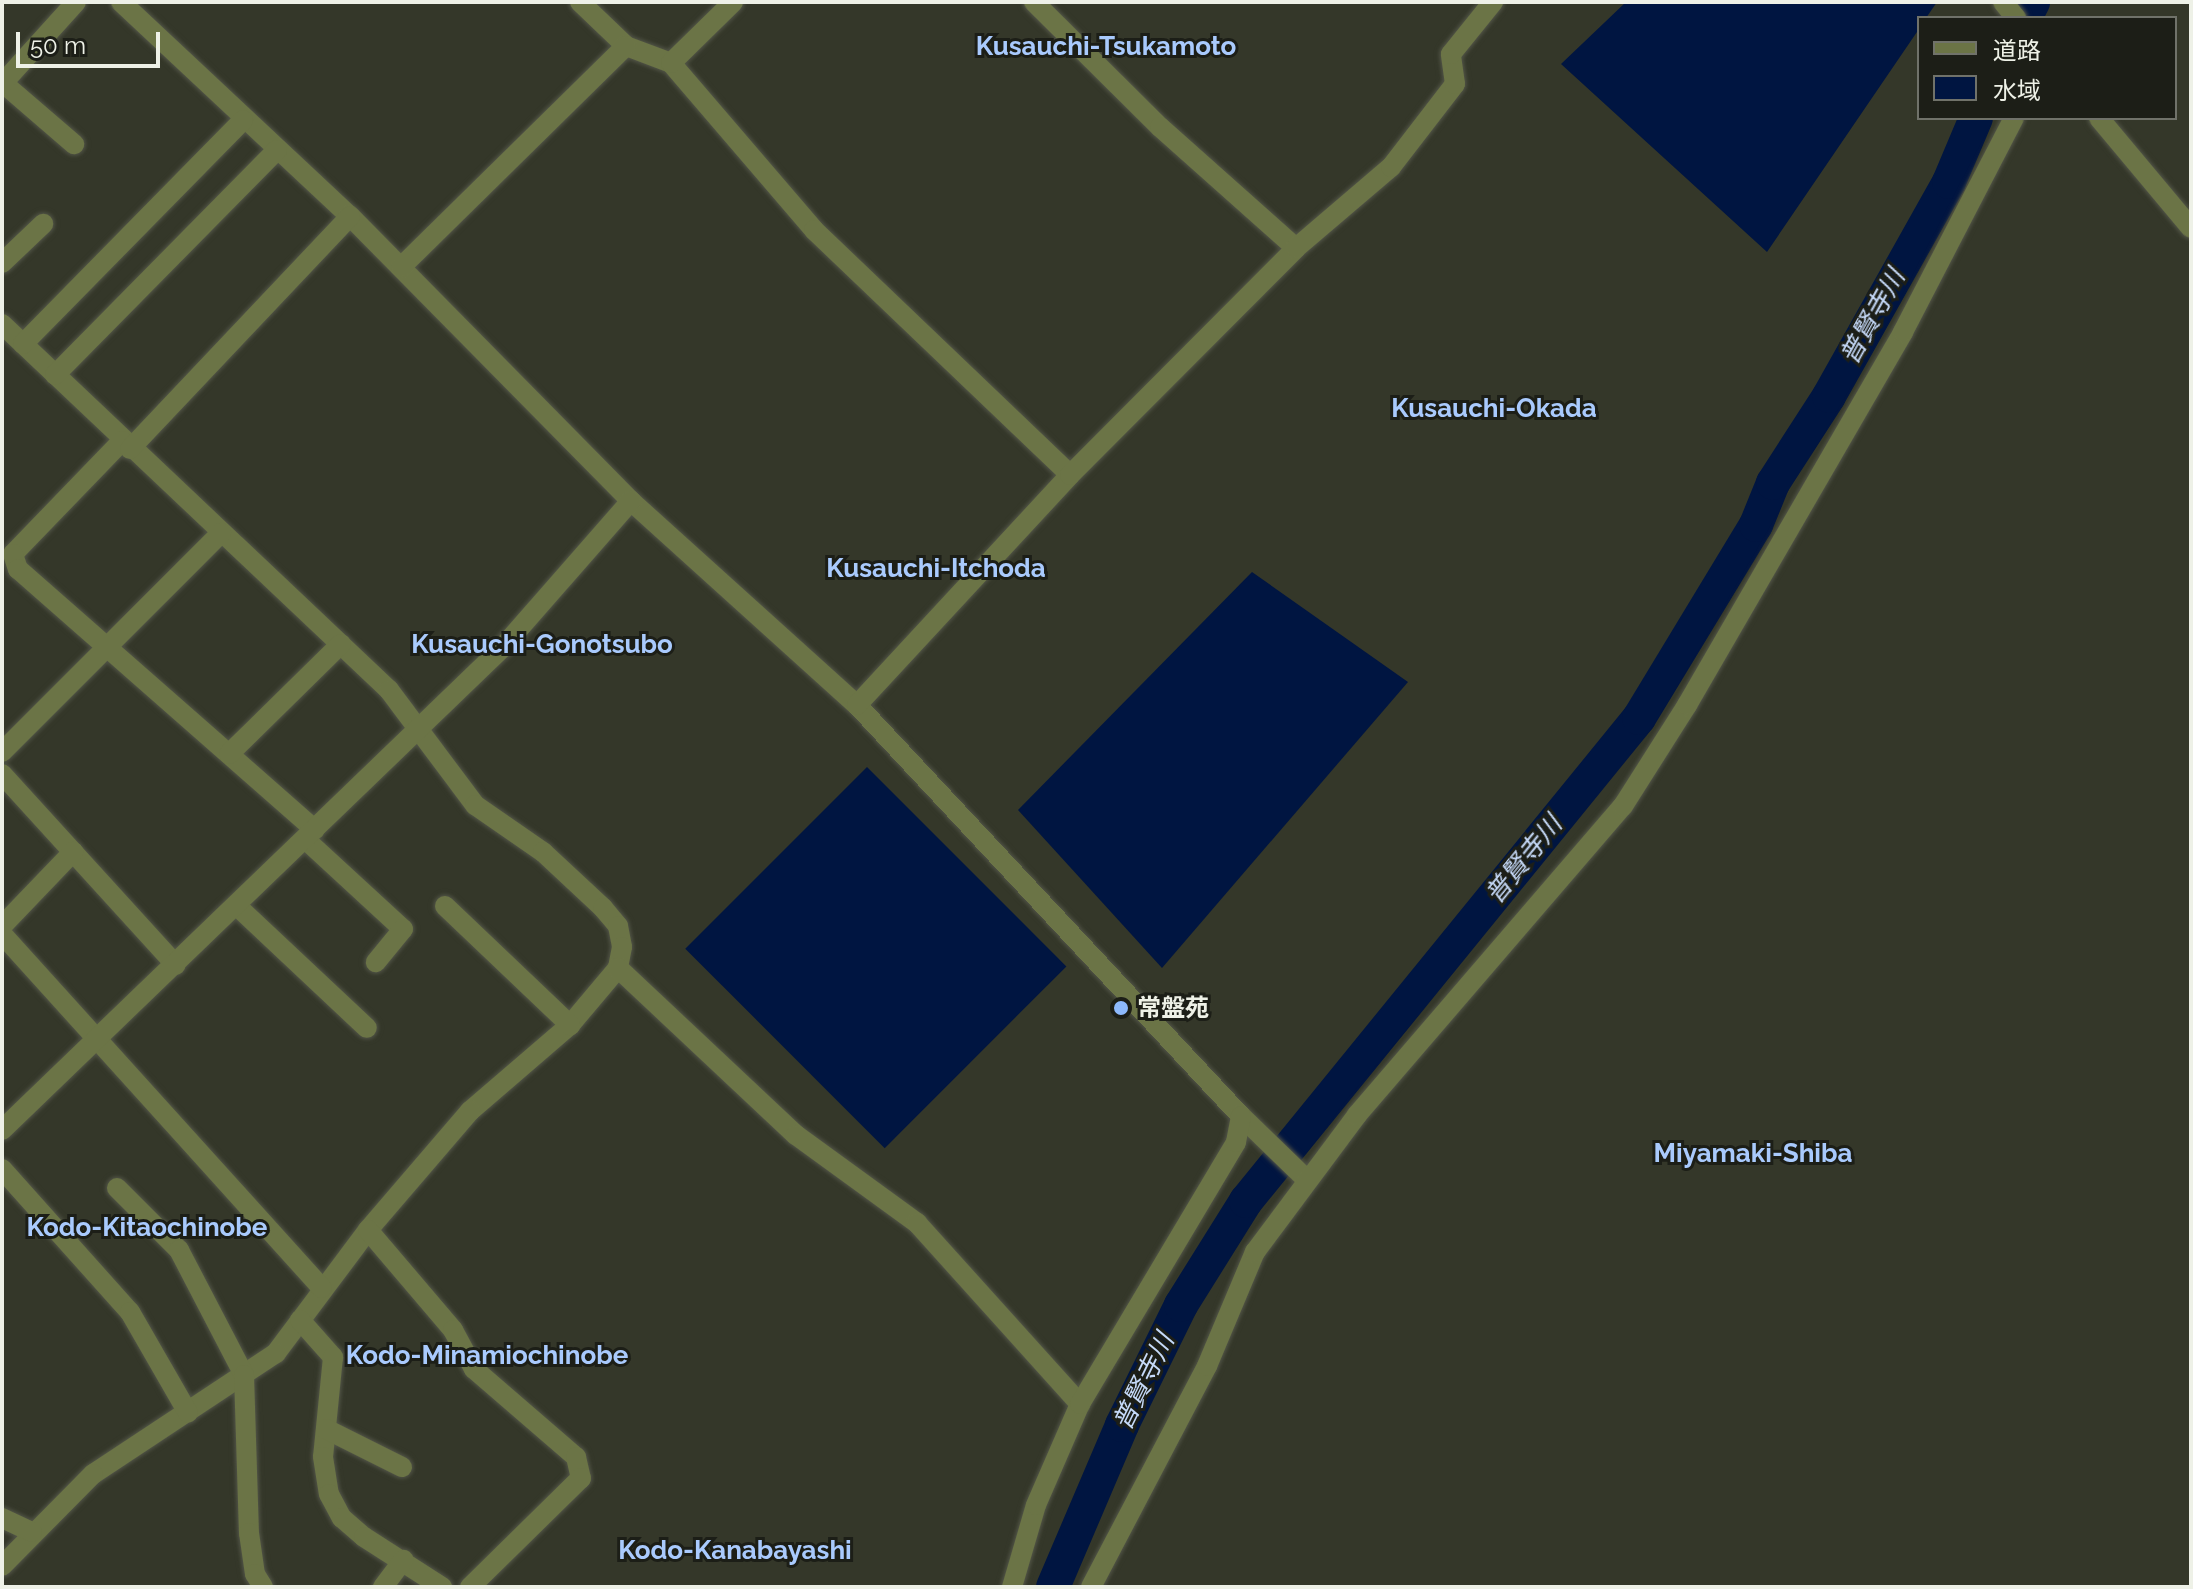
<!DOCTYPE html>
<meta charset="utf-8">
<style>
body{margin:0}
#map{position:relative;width:2193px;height:1589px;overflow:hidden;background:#343729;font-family:Raleway,"Noto Sans JP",sans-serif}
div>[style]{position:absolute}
.water>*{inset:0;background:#001541;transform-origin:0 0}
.river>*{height:34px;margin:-17px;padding:0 17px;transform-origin:17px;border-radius:17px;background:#001541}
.roads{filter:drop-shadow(0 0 2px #525547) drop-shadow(0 0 2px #525547)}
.minor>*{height:20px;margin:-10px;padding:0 10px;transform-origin:10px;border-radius:10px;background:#6b7446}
.dots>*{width:22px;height:22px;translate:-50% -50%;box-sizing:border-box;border:4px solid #1c1e17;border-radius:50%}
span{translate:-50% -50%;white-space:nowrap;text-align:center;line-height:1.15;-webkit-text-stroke:6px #1c1e17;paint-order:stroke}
.poi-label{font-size:24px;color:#eef1e7;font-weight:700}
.left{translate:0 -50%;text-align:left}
.neighbourhood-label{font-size:26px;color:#a9cafd;font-weight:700}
.water-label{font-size:26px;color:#c6daf9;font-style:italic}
.frame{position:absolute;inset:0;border:4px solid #eef1e7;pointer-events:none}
.legend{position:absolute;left:1917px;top:16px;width:260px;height:104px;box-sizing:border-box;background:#1c1e17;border:2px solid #70726a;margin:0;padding:10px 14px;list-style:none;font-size:24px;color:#eef1e7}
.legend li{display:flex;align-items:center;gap:16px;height:40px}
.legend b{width:40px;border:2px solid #70726a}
.scale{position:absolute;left:16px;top:32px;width:144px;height:36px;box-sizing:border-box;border:4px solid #eef1e7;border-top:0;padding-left:10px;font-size:24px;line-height:28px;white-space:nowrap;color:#eef1e7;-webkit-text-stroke:6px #1c1e17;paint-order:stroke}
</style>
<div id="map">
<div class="water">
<div style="clip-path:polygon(1626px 2px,1937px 2px,1926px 18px,1919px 18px,1919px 29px,1767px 252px,1561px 64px)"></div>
<div style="clip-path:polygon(1252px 572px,1408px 682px,1162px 968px,1018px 810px)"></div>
<div style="left:867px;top:767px;width:282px;height:257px;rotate:45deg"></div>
</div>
<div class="river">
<div style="left:2025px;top:18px;width:18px;rotate:-63deg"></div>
<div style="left:1053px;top:1587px;width:176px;rotate:-66.9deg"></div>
<div style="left:1122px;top:1425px;width:134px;rotate:-63.8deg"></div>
<div style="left:1181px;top:1305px;width:123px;rotate:-58deg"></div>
<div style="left:1246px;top:1201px;width:623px;rotate:-50.87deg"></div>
<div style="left:1639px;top:718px;width:226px;rotate:-58.8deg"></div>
<div style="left:1756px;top:525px;width:45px;rotate:-68deg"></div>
<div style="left:1773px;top:483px;width:103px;rotate:-57.2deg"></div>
<div style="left:1829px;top:396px;width:245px;rotate:-60.7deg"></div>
<div style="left:1949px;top:182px;width:69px;rotate:-67.1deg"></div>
</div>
<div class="roads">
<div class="minor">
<div style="left:121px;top:2px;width:313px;rotate:43.1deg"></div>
<div style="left:350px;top:216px;width:400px;rotate:45.4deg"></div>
<div style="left:631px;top:501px;width:304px;rotate:42.1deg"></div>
<div style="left:857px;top:705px;width:562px;rotate:46.95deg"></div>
<div style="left:1241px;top:1116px;width:91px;rotate:44.1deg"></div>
<div style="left:580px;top:2px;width:64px;rotate:43.7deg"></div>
<div style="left:626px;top:46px;width:48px;rotate:20.7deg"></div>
<div style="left:671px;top:63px;width:220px;rotate:49.4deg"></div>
<div style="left:814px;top:230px;width:354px;rotate:43.7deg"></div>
<div style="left:1034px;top:2px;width:177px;rotate:44.8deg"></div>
<div style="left:1160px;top:127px;width:182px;rotate:41.7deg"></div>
<div style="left:2003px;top:2px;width:21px;rotate:51deg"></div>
<div style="left:671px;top:63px;width:87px;rotate:-44.5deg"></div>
<div style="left:3px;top:83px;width:94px;rotate:40.7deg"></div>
<div style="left:2px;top:84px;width:110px;rotate:-47.9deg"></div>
<div style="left:2099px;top:118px;width:143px;rotate:50.1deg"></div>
<div style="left:2px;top:263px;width:57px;rotate:-43.6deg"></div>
<div style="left:401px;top:267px;width:315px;rotate:-44.5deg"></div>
<div style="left:2px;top:324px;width:533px;rotate:43.4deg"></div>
<div style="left:389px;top:690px;width:144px;rotate:53.2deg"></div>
<div style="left:475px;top:805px;width:83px;rotate:34.7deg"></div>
<div style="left:543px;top:852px;width:82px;rotate:43deg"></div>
<div style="left:603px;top:908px;width:23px;rotate:50deg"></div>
<div style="left:618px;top:926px;width:21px;rotate:79deg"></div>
<div style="left:622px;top:947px;width:21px;rotate:101deg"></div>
<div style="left:618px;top:968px;width:75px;rotate:130.1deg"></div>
<div style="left:570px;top:1025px;width:132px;rotate:139.3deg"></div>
<div style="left:470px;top:1111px;width:157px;rotate:130.6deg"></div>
<div style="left:368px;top:1230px;width:154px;rotate:126.8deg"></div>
<div style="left:276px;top:1353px;width:219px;rotate:146.5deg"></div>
<div style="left:93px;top:1474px;width:129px;rotate:134.7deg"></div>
<div style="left:23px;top:344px;width:314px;rotate:-45.5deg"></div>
<div style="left:55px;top:375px;width:316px;rotate:-45.4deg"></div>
<div style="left:122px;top:441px;width:157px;rotate:134deg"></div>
<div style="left:13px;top:554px;width:16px;rotate:72deg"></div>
<div style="left:18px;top:569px;width:395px;rotate:41.3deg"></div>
<div style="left:130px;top:449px;width:320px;rotate:-46.6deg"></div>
<div style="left:857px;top:705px;width:313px;rotate:-47.2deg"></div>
<div style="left:1070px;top:475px;width:320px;rotate:-45.1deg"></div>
<div style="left:1296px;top:248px;width:125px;rotate:-40.5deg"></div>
<div style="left:1391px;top:167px;width:105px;rotate:-52.4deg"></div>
<div style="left:1455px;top:84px;width:30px;rotate:-98deg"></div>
<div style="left:1451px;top:54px;width:67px;rotate:-51.1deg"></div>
<div style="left:2px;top:752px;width:310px;rotate:-45deg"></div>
<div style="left:229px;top:754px;width:157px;rotate:-44.5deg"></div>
<div style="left:2px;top:774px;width:258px;rotate:47.7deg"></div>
<div style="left:305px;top:839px;width:133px;rotate:42.6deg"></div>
<div style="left:403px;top:929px;width:43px;rotate:129.3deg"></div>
<div style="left:237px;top:906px;width:178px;rotate:43.2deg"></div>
<div style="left:445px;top:906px;width:173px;rotate:43.6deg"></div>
<div style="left:2px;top:926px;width:103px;rotate:-46.2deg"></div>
<div style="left:2px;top:934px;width:477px;rotate:47.9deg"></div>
<div style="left:618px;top:968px;width:244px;rotate:43.2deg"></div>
<div style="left:796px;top:1135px;width:150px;rotate:36deg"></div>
<div style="left:917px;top:1223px;width:244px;rotate:48deg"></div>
<div style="left:2px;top:1130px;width:696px;rotate:-43.95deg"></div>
<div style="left:503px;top:647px;width:194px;rotate:-48.8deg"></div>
<div style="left:2px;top:1169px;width:192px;rotate:48.2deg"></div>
<div style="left:130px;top:1312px;width:116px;rotate:60.1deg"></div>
<div style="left:117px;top:1188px;width:88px;rotate:45deg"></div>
<div style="left:179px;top:1250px;width:141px;rotate:62.5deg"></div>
<div style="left:244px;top:1375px;width:158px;rotate:88.2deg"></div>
<div style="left:249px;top:1533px;width:41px;rotate:81.7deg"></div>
<div style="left:255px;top:1574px;width:15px;rotate:58deg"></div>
<div style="left:368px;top:1230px;width:131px;rotate:49.6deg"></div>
<div style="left:453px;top:1330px;width:44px;rotate:61.7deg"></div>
<div style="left:474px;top:1369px;width:135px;rotate:40.8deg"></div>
<div style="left:576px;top:1457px;width:22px;rotate:77deg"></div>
<div style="left:581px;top:1478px;width:156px;rotate:135.5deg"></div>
<div style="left:300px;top:1320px;width:50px;rotate:48.3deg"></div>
<div style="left:333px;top:1357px;width:100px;rotate:95.7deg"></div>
<div style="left:323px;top:1457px;width:37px;rotate:81deg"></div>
<div style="left:329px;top:1494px;width:27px;rotate:62deg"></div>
<div style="left:342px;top:1518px;width:29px;rotate:41deg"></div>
<div style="left:364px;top:1537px;width:93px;rotate:32.7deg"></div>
<div style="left:326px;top:1429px;width:85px;rotate:26.6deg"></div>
<div style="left:2px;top:1518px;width:33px;rotate:25deg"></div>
<div style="left:383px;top:1587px;width:34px;rotate:-53deg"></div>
<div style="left:1012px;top:1587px;width:85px;rotate:-73.7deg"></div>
<div style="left:1036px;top:1505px;width:110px;rotate:-66.5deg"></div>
<div style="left:1080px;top:1404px;width:305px;rotate:-59.2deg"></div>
<div style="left:1236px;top:1142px;width:26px;rotate:-79deg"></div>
<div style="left:1091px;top:1587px;width:250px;rotate:-62.3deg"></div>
<div style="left:1207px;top:1366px;width:124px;rotate:-67.2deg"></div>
<div style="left:1255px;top:1252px;width:171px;rotate:-53.3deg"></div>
<div style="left:1357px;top:1115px;width:408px;rotate:-49.3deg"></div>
<div style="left:1623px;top:806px;width:120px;rotate:-57.6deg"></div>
<div style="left:1687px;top:705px;width:431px;rotate:-59.9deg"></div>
<div style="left:1903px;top:332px;width:241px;rotate:-62.6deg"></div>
</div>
</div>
<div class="dots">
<div style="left:1121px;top:1008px;background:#8db9fc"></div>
</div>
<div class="poi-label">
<span class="left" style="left:1137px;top:1008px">常盤苑</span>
</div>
<div class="neighbourhood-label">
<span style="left:1106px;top:47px">Kusauchi-Tsukamoto</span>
<span style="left:1494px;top:409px">Kusauchi-Okada</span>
<span style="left:936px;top:569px">Kusauchi-Itchoda</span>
<span style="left:542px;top:645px">Kusauchi-Gonotsubo</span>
<span style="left:1753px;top:1154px">Miyamaki-Shiba</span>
<span style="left:147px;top:1228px">Kodo-Kitaochinobe</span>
<span style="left:487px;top:1356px">Kodo-Minamiochinobe</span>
<span style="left:735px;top:1551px">Kodo-Kanabayashi</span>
</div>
<div class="water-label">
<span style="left:1873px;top:317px;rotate:-61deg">普賢寺川</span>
<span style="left:1524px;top:860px;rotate:-51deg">普賢寺川</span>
<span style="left:1144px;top:1382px;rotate:-64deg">普賢寺川</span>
</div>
<div class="frame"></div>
<ul class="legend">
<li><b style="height:10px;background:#6b7446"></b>道路</li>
<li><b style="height:22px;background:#001541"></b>水域</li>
</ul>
<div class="scale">50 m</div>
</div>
